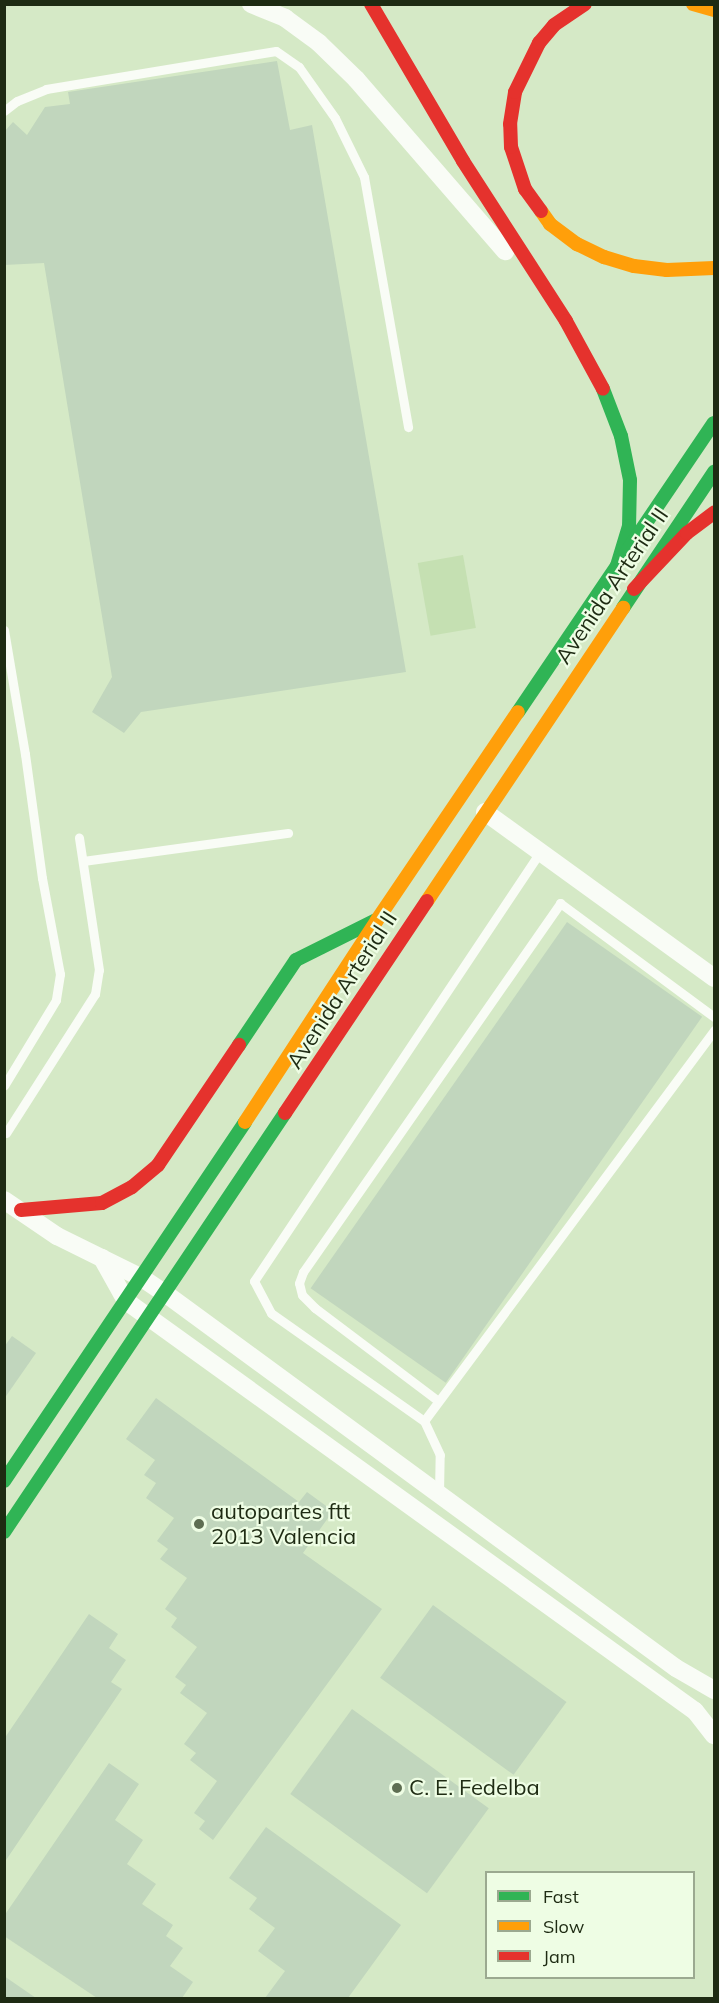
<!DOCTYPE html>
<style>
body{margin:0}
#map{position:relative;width:719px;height:2003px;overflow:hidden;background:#d5e9c6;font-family:Mulish,sans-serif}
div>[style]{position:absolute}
.green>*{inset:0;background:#c5e0b2;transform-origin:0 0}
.building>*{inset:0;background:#c1d6bd;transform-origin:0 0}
.lane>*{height:9px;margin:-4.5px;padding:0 4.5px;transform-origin:4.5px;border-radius:4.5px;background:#f9fcf6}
.street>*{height:18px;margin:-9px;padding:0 9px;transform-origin:9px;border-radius:9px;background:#f9fcf6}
.fast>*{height:14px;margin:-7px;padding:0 7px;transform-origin:7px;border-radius:7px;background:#30b455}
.slow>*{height:14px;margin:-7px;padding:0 7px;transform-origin:7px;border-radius:7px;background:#ff9f0a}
.jam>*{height:14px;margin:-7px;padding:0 7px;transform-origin:7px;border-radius:7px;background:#e5322d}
.dots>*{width:16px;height:16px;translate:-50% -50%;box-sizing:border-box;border:3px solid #eefde4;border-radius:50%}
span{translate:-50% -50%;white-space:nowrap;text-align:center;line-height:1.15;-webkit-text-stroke:4.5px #eefde4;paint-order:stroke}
.street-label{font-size:22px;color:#1e2b13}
.poi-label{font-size:22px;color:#1e2b13}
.left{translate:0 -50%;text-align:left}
.frame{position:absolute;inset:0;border:6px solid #1e2b13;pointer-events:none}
.legend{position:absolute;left:485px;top:1871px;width:210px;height:108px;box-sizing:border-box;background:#eefde4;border:2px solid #9ba990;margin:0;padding:8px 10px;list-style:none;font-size:18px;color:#1e2b13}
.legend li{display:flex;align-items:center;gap:12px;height:30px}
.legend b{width:30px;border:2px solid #9ba990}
</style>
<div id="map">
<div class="green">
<div style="left:463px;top:555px;width:74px;height:46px;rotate:80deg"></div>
</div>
<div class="building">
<div style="clip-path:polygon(277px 61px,290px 130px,312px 125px,406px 672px,141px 712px,124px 733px,92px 712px,112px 677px,44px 263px,4px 265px,4px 132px,13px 122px,27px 135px,45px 107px,70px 104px,68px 92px)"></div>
<div style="left:567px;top:922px;width:165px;height:447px;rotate:35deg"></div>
<div style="clip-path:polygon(12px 1336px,36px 1353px,4px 1399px,4px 1347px)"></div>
<div style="clip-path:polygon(156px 1398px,299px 1502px,307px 1492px,333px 1511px,303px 1553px,382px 1609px,213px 1840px,199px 1829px,205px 1821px,194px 1813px,217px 1781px,190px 1760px,196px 1753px,184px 1744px,207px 1713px,180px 1693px,186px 1685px,175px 1677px,197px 1647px,171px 1627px,177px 1618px,165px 1609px,187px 1578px,160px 1559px,168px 1549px,157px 1541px,174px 1518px,146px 1498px,156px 1483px,144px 1475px,155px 1460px,126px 1439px)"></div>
<div style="left:433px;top:1605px;width:165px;height:90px;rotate:36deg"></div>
<div style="clip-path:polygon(89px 1614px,118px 1634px,109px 1648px,126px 1660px,111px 1682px,122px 1689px,4px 1863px,4px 1739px)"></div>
<div style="left:352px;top:1709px;width:169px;height:105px;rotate:36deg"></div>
<div style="clip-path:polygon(109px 1763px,139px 1784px,115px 1820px,143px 1840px,127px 1864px,156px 1884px,142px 1904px,173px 1925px,166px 1936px,183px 1948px,170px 1966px,193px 1982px,182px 1998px,97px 1998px,4px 1936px,4px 1916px)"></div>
<div style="clip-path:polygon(266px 1827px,401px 1925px,348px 1998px,265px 1998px,285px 1971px,258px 1951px,275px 1928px,249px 1909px,257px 1898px,229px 1878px)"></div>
<div style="clip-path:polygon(4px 1976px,36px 1998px,4px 1998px)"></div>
</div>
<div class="lane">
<div style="left:4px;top:111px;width:16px;rotate:-38deg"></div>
<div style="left:17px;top:101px;width:31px;rotate:-22deg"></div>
<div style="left:46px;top:89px;width:233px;rotate:-9.4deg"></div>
<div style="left:276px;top:51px;width:28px;rotate:35deg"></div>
<div style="left:299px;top:67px;width:62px;rotate:54.8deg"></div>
<div style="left:335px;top:118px;width:66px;rotate:63.8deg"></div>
<div style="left:364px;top:177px;width:254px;rotate:80deg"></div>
<div style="left:4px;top:630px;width:126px;rotate:80.4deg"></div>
<div style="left:25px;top:754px;width:125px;rotate:82.2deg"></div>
<div style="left:42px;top:878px;width:98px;rotate:79.4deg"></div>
<div style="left:60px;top:974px;width:26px;rotate:99deg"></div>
<div style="left:56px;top:1000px;width:100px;rotate:121.2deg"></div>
<div style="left:83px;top:861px;width:207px;rotate:-7.8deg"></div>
<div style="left:6px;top:1133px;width:165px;rotate:-57.4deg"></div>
<div style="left:95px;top:994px;width:24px;rotate:-81deg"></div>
<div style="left:99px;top:970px;width:134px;rotate:-98.6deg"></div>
<div style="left:437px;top:1400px;width:153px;rotate:-143deg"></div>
<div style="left:315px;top:1308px;width:18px;rotate:-135deg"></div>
<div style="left:302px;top:1295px;width:12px;rotate:-104deg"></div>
<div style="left:299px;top:1283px;width:12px;rotate:-70deg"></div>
<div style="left:303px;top:1272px;width:450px;rotate:-55.1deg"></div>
<div style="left:560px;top:903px;width:192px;rotate:36.5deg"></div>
<div style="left:424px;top:1421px;width:487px;rotate:-53.4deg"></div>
<div style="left:439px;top:1494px;width:39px;rotate:-89deg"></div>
<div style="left:440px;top:1455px;width:38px;rotate:-115deg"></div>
<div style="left:424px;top:1421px;width:187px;rotate:-144.8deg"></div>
<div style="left:271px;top:1313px;width:36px;rotate:-118deg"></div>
<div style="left:254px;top:1281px;width:516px;rotate:-56.31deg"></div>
</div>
<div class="street">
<div style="left:251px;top:4px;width:37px;rotate:22deg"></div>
<div style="left:285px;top:18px;width:42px;rotate:36.3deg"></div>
<div style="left:319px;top:43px;width:52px;rotate:44.2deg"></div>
<div style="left:356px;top:79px;width:228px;rotate:49.1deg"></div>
<div style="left:485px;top:812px;width:283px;rotate:35.9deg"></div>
<div style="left:4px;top:1200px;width:64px;rotate:34.2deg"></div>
<div style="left:57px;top:1236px;width:95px;rotate:26.3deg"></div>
<div style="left:142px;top:1278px;width:29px;rotate:34deg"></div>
<div style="left:166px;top:1294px;width:632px;rotate:36.25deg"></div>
<div style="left:676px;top:1668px;width:44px;rotate:30.1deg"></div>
<div style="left:102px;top:1258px;width:49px;rotate:60.8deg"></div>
<div style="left:126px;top:1301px;width:701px;rotate:35.78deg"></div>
<div style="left:695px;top:1711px;width:31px;rotate:52deg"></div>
</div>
<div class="fast">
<div style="left:603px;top:389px;width:50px;rotate:69deg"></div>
<div style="left:621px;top:436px;width:45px;rotate:78.4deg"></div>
<div style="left:630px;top:480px;width:46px;rotate:91.2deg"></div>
<div style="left:629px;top:526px;width:45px;rotate:106.8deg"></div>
<div style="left:623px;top:608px;width:164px;rotate:-56.2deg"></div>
<div style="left:518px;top:712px;width:349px;rotate:-55.9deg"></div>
<div style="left:239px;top:1045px;width:102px;rotate:-56.2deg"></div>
<div style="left:296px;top:960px;width:89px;rotate:-26.6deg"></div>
<div style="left:4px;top:1481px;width:432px;rotate:-56.1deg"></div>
<div style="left:4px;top:1532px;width:505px;rotate:-56.15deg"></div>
</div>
<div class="slow">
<div style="left:693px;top:4px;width:22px;rotate:16deg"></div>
<div style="left:541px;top:211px;width:16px;rotate:55deg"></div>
<div style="left:550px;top:224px;width:34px;rotate:37deg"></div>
<div style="left:577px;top:244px;width:30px;rotate:26deg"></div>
<div style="left:604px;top:257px;width:31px;rotate:17deg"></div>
<div style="left:634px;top:266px;width:33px;rotate:7deg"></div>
<div style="left:667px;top:270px;width:47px;rotate:-2.4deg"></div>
<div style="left:427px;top:901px;width:353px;rotate:-56.2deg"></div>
<div style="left:245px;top:1122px;width:241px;rotate:-56.8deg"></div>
<div style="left:377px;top:920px;width:251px;rotate:-55.9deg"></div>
</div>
<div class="jam">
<div style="left:371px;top:4px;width:182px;rotate:59.6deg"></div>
<div style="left:463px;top:161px;width:190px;rotate:57.2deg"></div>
<div style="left:566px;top:321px;width:77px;rotate:61.4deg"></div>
<div style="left:541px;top:211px;width:27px;rotate:-126deg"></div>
<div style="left:525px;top:189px;width:44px;rotate:-108.4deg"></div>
<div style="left:511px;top:147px;width:23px;rotate:-92deg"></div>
<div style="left:510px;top:124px;width:32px;rotate:-81deg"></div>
<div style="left:515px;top:92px;width:55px;rotate:-63.9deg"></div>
<div style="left:539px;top:43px;width:23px;rotate:-50deg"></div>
<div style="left:554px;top:25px;width:37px;rotate:-34deg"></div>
<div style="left:634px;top:589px;width:77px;rotate:-46.6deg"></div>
<div style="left:687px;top:533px;width:34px;rotate:-37deg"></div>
<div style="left:285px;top:1113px;width:255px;rotate:-56.2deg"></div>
<div style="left:21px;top:1210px;width:81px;rotate:-4.9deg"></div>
<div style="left:102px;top:1203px;width:34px;rotate:-28deg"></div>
<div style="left:132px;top:1187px;width:34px;rotate:-40deg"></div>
<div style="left:158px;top:1165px;width:145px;rotate:-56deg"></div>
</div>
<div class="dots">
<div style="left:199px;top:1524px;background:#5e6e52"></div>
<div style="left:397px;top:1788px;background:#5e6e52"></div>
</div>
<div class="street-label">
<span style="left:612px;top:586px;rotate:-56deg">Avenida Arterial II</span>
<span style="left:342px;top:990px;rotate:-57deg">Avenida Arterial II</span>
</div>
<div class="poi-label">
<span class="left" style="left:211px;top:1524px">autopartes ftt<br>2013 Valencia</span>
<span class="left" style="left:409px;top:1788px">C. E. Fedelba</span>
</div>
<div class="frame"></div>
<ul class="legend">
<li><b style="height:8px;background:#30b455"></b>Fast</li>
<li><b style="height:8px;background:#ff9f0a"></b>Slow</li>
<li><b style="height:8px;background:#e5322d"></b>Jam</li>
</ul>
</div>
